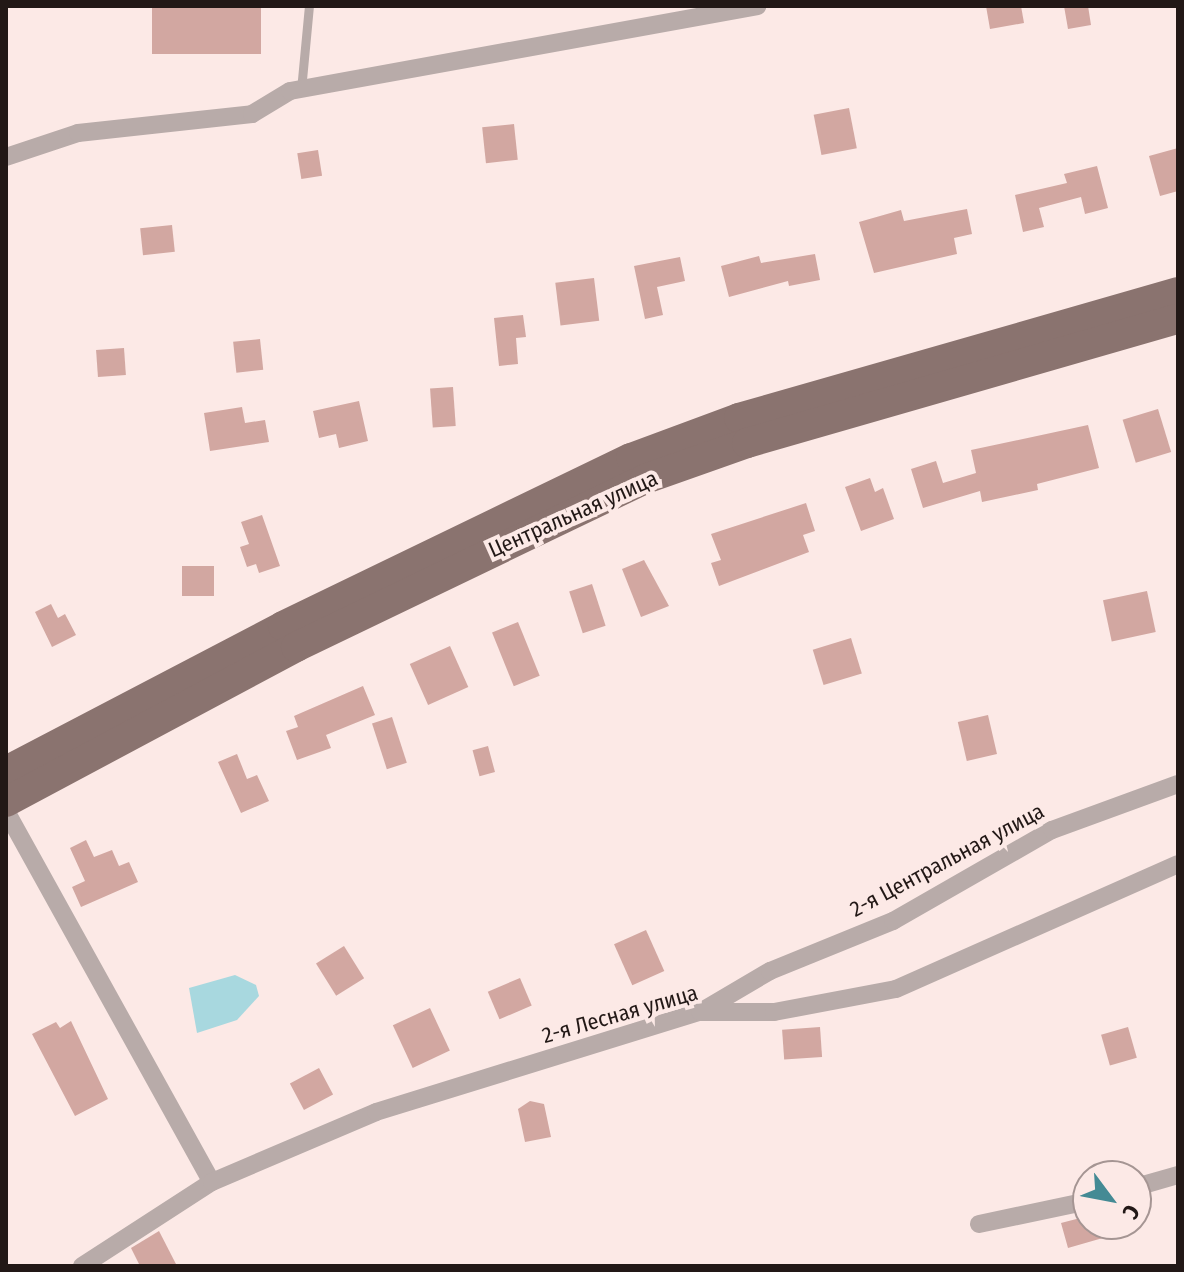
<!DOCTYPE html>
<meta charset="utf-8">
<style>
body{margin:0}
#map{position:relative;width:1184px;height:1272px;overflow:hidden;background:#fce9e6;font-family:"Fira Sans Condensed",sans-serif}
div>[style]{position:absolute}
.water>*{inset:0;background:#a8d8df}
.building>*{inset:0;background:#d2a7a1;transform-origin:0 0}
.lane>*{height:9px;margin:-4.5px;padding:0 4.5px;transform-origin:4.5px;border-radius:4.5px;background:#b8aba9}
.street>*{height:18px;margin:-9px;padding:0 9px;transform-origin:9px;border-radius:9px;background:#b8aba9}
.primary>*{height:30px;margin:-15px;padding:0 15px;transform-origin:15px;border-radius:15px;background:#8a736f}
span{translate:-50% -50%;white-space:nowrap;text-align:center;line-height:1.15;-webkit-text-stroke:8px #fce9e6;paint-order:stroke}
.street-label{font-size:22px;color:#221816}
.frame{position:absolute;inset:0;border:8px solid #221816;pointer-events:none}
.north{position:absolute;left:1072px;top:1160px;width:80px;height:80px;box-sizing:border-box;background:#fce9e6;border:2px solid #a59593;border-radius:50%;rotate:122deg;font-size:22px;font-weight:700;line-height:32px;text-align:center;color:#221816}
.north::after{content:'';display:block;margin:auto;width:28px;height:36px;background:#448a94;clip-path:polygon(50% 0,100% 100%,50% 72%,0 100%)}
</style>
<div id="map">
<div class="water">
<div style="clip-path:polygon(235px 975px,256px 985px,259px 996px,237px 1020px,197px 1033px,189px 988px)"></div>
</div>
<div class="building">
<div style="left:152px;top:6px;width:109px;height:48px"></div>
<div style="clip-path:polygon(986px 6px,1021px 6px,1024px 23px,990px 29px)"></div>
<div style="clip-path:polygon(1064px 6px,1088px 6px,1091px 25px,1068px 29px)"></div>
<div style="left:849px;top:108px;width:41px;height:36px;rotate:79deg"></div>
<div style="left:514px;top:124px;width:36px;height:32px;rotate:84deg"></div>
<div style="clip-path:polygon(1178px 148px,1178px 191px,1160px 196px,1149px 156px)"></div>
<div style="left:318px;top:150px;width:26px;height:21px;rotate:81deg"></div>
<div style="clip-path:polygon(1097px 166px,1108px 208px,1085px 214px,1081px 197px,1039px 208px,1044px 227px,1023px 232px,1015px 195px,1067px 183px,1064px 174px)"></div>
<div style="clip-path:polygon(967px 209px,972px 234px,954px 238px,957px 254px,874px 273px,859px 222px,901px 210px,904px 221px)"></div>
<div style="left:172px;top:225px;width:27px;height:32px;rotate:84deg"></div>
<div style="clip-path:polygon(815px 254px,820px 280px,789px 286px,788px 281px,729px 297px,721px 266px,759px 256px,761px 263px)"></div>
<div style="clip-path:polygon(680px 257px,685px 281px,657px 287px,663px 315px,645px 319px,634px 266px)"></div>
<div style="left:594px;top:278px;width:43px;height:39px;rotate:83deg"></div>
<div style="clip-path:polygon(523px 315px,526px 337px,516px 338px,518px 364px,499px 366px,494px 318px)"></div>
<div style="left:260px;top:339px;width:31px;height:27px;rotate:84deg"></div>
<div style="left:124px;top:348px;width:27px;height:28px;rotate:86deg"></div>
<div style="left:453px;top:387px;width:39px;height:23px;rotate:86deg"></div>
<div style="clip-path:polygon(359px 401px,368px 441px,339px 448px,336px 434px,319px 438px,313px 411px)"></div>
<div style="clip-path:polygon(242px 407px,245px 423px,265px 420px,269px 442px,210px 451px,204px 413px)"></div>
<div style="left:1158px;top:409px;width:45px;height:37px;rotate:73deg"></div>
<div style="clip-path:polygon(1088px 425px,1099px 468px,1037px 484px,1038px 490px,982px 502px,980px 491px,923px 508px,911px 469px,936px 461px,943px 483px,976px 473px,971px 450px)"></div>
<div style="clip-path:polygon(870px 478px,875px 492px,883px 488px,894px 519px,861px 531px,845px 487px)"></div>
<div style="clip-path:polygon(806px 503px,815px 531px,803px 535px,809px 552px,719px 586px,711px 563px,721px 560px,711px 534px)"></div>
<div style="clip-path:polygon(262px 515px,280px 566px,259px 573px,256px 564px,247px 567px,240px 547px,249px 544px,241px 522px)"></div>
<div style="clip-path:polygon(644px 560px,669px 606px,641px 617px,622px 569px)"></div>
<div style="left:182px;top:566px;width:32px;height:30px"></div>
<div style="left:592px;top:584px;width:44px;height:24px;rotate:72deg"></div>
<div style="left:1147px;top:591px;width:42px;height:45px;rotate:78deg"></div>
<div style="clip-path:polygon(51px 604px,58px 618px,65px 614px,76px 635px,52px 647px,35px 612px)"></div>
<div style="left:518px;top:622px;width:58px;height:28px;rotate:68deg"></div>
<div style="left:851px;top:638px;width:37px;height:40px;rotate:73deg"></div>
<div style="left:450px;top:646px;width:45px;height:44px;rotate:66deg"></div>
<div style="clip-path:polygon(363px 686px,375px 715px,326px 735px,331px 748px,297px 760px,286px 731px,298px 727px,294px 716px)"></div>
<div style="left:988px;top:715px;width:40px;height:31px;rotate:77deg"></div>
<div style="left:392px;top:717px;width:48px;height:21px;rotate:72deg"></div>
<div style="left:488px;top:746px;width:27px;height:16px;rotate:75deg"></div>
<div style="clip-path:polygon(237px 754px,247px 779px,257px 775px,269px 801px,241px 813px,218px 762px)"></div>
<div style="clip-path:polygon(86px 840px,94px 857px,112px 850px,119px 866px,129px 862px,138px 882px,81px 907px,72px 887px,85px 881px,70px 848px)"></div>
<div style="left:646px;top:930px;width:45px;height:35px;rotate:66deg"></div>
<div style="left:344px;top:946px;width:38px;height:33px;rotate:58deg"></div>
<div style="left:520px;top:978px;width:30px;height:35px;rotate:67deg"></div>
<div style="left:430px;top:1008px;width:47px;height:41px;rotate:65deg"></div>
<div style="clip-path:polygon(71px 1021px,108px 1099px,75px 1116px,32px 1034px,56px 1022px,60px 1028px)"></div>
<div style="left:820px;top:1027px;width:30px;height:38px;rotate:86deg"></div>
<div style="left:1128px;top:1027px;width:32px;height:28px;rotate:74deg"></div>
<div style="left:319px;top:1068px;width:30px;height:33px;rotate:62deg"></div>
<div style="clip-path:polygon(530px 1101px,544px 1104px,551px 1137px,525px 1142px,518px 1109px)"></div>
<div style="clip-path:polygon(1088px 1216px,1088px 1224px,1134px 1224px,1134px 1229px,1068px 1248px,1061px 1223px)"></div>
<div style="clip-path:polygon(159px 1231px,177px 1266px,140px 1266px,131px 1248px)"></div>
</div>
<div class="lane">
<div style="left:301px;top:90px;width:84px;rotate:-84.6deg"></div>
</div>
<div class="street">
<div style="left:6px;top:157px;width:76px;rotate:-18.4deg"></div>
<div style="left:78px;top:133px;width:175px;rotate:-6.2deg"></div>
<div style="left:252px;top:114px;width:44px;rotate:-31.2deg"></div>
<div style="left:290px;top:91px;width:475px;rotate:-10.3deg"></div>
<div style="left:6px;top:811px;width:424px;rotate:61deg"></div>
<div style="left:702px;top:1011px;width:79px;rotate:-30.5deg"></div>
<div style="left:770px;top:971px;width:133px;rotate:-22.1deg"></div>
<div style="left:893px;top:921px;width:183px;rotate:-29.8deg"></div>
<div style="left:1052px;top:830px;width:134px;rotate:-20.1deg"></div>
<div style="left:1136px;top:1187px;width:44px;rotate:-15.9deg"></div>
<div style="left:979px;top:1224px;width:111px;rotate:-11.9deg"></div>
<div style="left:82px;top:1266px;width:155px;rotate:-32.9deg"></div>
<div style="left:212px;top:1182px;width:178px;rotate:-23.1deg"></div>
<div style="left:376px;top:1112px;width:339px;rotate:-17.2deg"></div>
<div style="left:700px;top:1012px;width:74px"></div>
<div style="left:774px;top:1012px;width:124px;rotate:-10.7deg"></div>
<div style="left:896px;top:989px;width:308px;rotate:-23.9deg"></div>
</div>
<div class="primary">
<div style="left:6px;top:771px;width:313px;rotate:-27.6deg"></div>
<div style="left:283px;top:626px;width:386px;rotate:-25.8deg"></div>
<div style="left:631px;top:458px;width:115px;rotate:-20.3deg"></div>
<div style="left:739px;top:418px;width:457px;rotate:-16deg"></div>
<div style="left:6px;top:802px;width:329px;rotate:-28.1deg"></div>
<div style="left:296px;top:647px;width:387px;rotate:-25.7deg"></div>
<div style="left:645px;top:479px;width:108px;rotate:-19.4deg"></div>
<div style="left:747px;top:443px;width:448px;rotate:-16.1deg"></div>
</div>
<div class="street-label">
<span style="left:573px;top:514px;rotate:-24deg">Центральная улица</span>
<span style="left:947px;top:860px;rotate:-28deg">2-я Центральная улица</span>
<span style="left:620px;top:1014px;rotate:-16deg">2-я Лесная улица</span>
</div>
<div class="frame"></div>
<div class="north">С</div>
</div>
